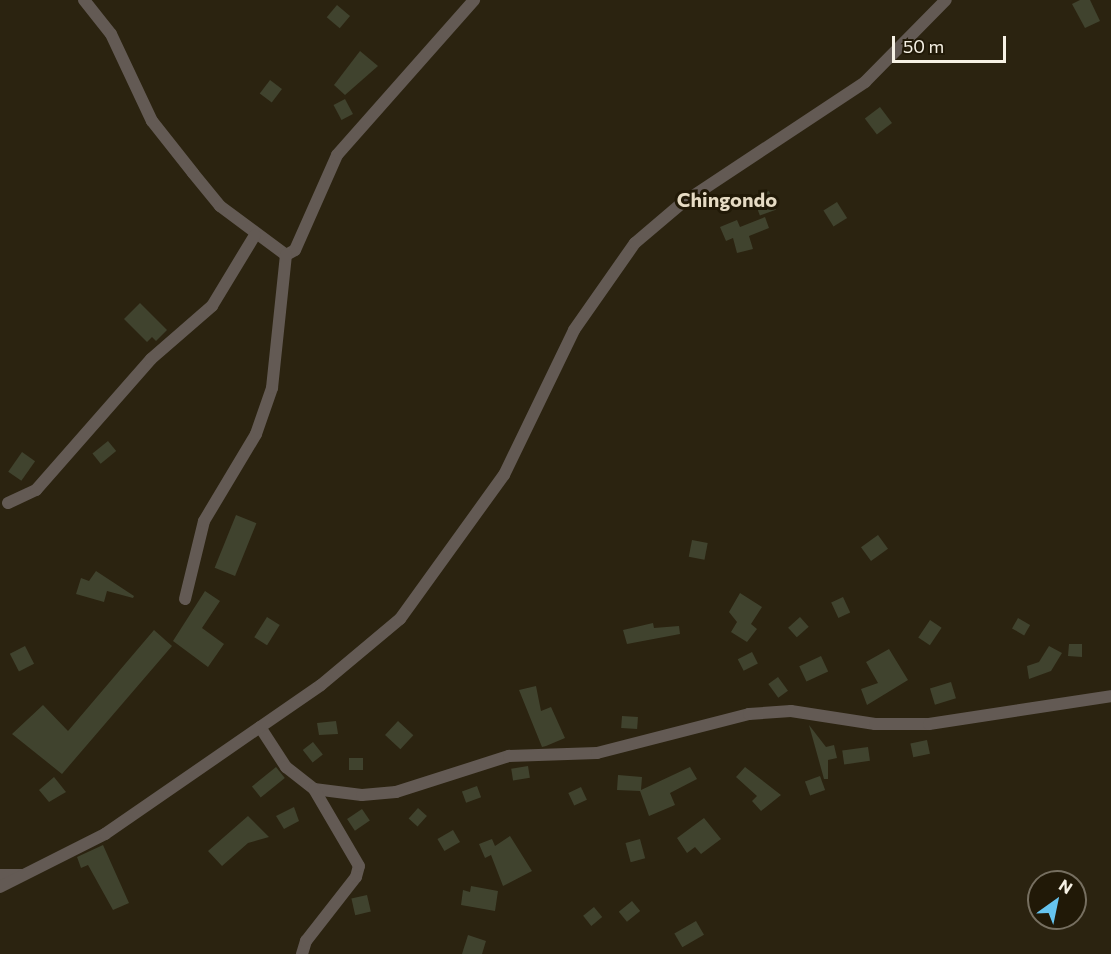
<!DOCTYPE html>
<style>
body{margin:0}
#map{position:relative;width:1111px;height:954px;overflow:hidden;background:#2b2310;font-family:Commissioner,sans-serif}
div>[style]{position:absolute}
.building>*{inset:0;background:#40432e;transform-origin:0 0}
.street>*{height:12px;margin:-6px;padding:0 6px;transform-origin:6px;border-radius:6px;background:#635a54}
span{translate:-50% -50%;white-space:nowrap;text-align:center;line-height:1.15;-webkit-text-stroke:6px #211907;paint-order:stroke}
.quarter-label{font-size:20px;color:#e6dbc4;font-weight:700}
.north{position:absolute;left:1027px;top:870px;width:60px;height:60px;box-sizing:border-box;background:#211907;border:2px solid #766f60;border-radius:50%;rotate:33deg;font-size:16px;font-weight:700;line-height:24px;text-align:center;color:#f6f1e5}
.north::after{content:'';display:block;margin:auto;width:21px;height:27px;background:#66c4ef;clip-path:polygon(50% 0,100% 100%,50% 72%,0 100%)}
.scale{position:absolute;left:892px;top:36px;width:114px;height:27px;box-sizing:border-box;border:3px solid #f6f1e5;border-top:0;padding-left:8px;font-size:18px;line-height:21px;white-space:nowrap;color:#f6f1e5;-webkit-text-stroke:4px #211907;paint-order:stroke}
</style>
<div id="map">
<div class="building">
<div style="clip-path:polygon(1080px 0,1090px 0,1100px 21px,1085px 28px,1072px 4px)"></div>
<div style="left:337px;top:5px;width:17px;height:16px;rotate:40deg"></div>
<div style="clip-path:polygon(360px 51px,378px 66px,345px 95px,334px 85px)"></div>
<div style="left:270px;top:80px;width:15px;height:17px;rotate:37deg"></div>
<div style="left:345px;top:99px;width:17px;height:13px;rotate:62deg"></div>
<div style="left:880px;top:107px;width:20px;height:19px;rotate:53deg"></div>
<div style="left:769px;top:191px;width:20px;height:17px;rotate:70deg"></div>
<div style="left:837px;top:202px;width:19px;height:16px;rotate:58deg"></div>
<div style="clip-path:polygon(765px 217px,769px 228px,749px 236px,753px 249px,737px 253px,733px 238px,726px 241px,720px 227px,737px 220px,740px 227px)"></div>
<div style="clip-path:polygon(140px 303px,167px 330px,156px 341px,152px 337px,147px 342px,124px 319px)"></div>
<div style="left:108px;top:441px;width:13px;height:20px;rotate:51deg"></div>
<div style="left:22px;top:452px;width:16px;height:24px;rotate:35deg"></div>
<div style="left:236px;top:515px;width:22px;height:57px;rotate:22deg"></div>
<div style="left:878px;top:535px;width:17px;height:21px;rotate:54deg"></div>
<div style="left:692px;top:540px;width:16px;height:17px;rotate:11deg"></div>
<div style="clip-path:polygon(96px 571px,134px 596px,133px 598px,107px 591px,104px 602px,76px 594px,81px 578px,89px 581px)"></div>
<div style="clip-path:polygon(205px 591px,220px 601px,202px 628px,224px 644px,208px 667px,173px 641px)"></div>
<div style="clip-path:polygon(740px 593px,762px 607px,751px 624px,757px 629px,747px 642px,731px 632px,737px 622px,729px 612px)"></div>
<div style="left:843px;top:597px;width:17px;height:13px;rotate:65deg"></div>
<div style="left:267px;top:617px;width:15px;height:24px;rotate:32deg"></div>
<div style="left:800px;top:617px;width:13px;height:16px;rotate:48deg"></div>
<div style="left:1018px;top:618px;width:14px;height:12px;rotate:30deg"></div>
<div style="left:930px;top:620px;width:14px;height:21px;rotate:34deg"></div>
<div style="clip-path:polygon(653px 623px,654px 628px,679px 626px,680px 634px,627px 644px,623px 630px)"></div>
<div style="clip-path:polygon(154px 630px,172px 646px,62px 774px,12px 734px,43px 705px,68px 731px)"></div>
<div style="clip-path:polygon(1069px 644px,1082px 644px,1082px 657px,1068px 656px)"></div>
<div style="left:25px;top:646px;width:20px;height:17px;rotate:63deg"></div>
<div style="clip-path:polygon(1049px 646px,1062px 653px,1051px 671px,1029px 679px,1027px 666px,1039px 662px)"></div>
<div style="clip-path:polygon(889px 649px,908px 680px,867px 705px,861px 689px,878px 683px,866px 662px)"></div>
<div style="left:752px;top:652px;width:13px;height:16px;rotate:63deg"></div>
<div style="left:821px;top:656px;width:17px;height:24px;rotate:65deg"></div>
<div style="left:778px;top:677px;width:17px;height:12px;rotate:54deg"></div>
<div style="left:951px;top:682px;width:17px;height:22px;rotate:73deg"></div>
<div style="clip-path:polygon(536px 686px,541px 711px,551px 707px,565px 738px,546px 746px,542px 747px,519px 690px)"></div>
<div style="left:622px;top:716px;width:16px;height:12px;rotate:4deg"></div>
<div style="clip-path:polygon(336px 721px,338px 734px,319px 735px,317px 723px)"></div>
<div style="left:398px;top:721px;width:21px;height:19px;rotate:43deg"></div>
<div style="clip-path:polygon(809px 725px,826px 747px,834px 745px,837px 758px,828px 760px,828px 779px,824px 779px)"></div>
<div style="left:927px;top:740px;width:14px;height:17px;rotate:78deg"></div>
<div style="left:313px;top:742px;width:16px;height:13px;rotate:52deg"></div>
<div style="left:868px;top:747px;width:14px;height:26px;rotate:82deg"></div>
<div style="left:349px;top:758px;width:14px;height:12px"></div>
<div style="left:528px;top:766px;width:12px;height:17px;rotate:81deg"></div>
<div style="left:276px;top:767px;width:14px;height:31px;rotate:51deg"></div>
<div style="clip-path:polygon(690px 767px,697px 779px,670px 793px,675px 805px,649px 816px,640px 791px,617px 790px,618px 775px,642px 777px,641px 790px)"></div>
<div style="clip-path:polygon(745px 767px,781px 795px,761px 811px,752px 801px,757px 796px,736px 777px)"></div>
<div style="left:820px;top:776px;width:15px;height:16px;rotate:70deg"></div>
<div style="clip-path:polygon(54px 777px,66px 792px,49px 802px,39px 790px)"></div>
<div style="left:477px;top:786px;width:12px;height:16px;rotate:70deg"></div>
<div style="left:581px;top:787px;width:14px;height:14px;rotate:65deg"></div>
<div style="clip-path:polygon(294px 807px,299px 821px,284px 829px,276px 816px)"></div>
<div style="left:418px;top:808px;width:12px;height:14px;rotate:42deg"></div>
<div style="left:362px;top:809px;width:14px;height:18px;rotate:56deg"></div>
<div style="clip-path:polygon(248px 816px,269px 837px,248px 843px,222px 866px,208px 851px)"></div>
<div style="clip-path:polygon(704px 818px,721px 839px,701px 854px,695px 847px,687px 853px,677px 838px)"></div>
<div style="left:453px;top:830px;width:14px;height:18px;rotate:60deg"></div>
<div style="clip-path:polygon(510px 836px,532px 871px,503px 886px,491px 855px,485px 858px,479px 844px,492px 839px,495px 846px)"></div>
<div style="left:640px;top:839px;width:20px;height:15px;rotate:75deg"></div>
<div style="clip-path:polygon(103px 845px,129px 903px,113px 910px,88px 865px,81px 868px,77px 857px)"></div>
<div style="clip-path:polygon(471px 886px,498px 891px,495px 911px,461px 905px,463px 890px,470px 892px)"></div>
<div style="left:367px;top:895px;width:17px;height:16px;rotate:77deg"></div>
<div style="left:632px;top:901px;width:13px;height:17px;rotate:51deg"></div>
<div style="left:594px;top:907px;width:13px;height:14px;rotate:51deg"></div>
<div style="left:696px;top:921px;width:16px;height:25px;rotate:60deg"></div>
<div style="clip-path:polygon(468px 935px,486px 941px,482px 954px,462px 954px)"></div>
</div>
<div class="street">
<div style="left:84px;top:0;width:43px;rotate:51.5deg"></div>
<div style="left:111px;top:34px;width:96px;rotate:64.8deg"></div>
<div style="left:152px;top:121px;width:66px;rotate:51.7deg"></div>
<div style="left:193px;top:173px;width:43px;rotate:50.7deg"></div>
<div style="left:220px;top:206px;width:82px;rotate:36.6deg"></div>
<div style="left:286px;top:255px;width:10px;rotate:-29deg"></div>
<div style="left:295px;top:250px;width:104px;rotate:-66.1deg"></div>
<div style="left:337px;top:155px;width:207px;rotate:-48.5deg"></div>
<div style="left:8px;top:503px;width:31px;rotate:-25deg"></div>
<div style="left:36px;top:490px;width:174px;rotate:-48.7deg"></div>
<div style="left:151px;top:359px;width:81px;rotate:-41deg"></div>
<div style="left:212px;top:306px;width:83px;rotate:-58.8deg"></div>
<div style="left:185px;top:599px;width:80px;rotate:-76.3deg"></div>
<div style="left:204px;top:521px;width:101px;rotate:-59.1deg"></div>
<div style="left:256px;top:434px;width:49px;rotate:-70.8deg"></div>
<div style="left:272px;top:388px;width:134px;rotate:-84deg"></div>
<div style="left:260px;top:727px;width:48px;rotate:57deg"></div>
<div style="left:286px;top:767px;width:36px;rotate:38deg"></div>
<div style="left:314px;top:789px;width:48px;rotate:7.1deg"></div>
<div style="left:362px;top:795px;width:34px;rotate:-5deg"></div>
<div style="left:396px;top:792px;width:119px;rotate:-17.7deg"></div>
<div style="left:509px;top:756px;width:88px;rotate:-2deg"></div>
<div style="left:597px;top:753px;width:157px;rotate:-14.4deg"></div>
<div style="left:749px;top:714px;width:42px;rotate:-4.1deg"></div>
<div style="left:791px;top:711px;width:85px;rotate:8.8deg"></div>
<div style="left:875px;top:724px;width:54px"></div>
<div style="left:929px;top:724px;width:184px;rotate:-8.7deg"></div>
<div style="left:0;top:875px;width:22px"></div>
<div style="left:0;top:887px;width:118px;rotate:-26.8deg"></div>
<div style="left:105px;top:834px;width:262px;rotate:-34.6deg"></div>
<div style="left:321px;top:685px;width:103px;rotate:-39.9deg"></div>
<div style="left:400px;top:619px;width:178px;rotate:-54.2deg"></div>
<div style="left:504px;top:475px;width:161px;rotate:-64.2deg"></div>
<div style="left:574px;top:330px;width:106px;rotate:-55deg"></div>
<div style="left:635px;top:243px;width:60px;rotate:-40.3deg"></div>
<div style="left:681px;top:204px;width:221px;rotate:-33.5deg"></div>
<div style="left:865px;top:82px;width:115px;rotate:-45.4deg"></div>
<div style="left:302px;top:954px;width:14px;rotate:-73deg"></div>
<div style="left:306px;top:941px;width:81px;rotate:-52deg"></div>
<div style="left:356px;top:877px;width:11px;rotate:-75deg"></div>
<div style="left:359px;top:866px;width:89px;rotate:-120.3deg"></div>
</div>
<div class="quarter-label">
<span style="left:727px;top:199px">Chingondo</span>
</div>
<div class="north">N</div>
<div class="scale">50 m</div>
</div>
